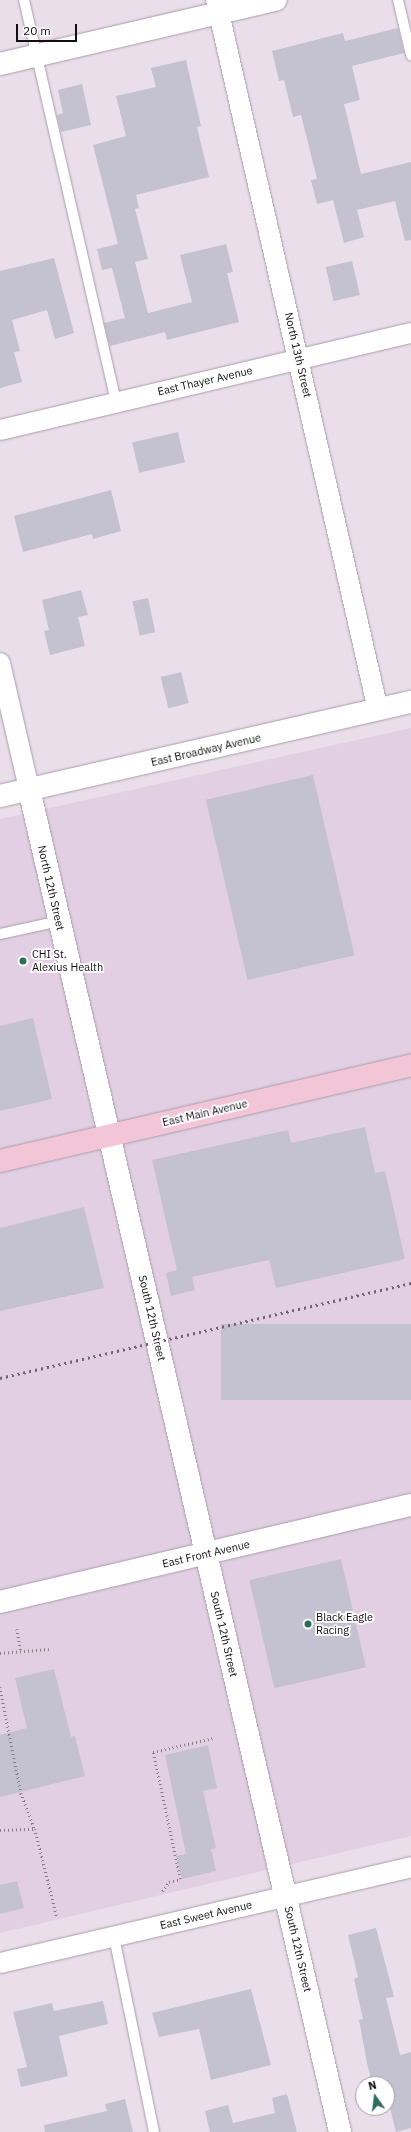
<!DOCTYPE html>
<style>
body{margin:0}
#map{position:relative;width:411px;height:2132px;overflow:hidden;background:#ebdeeb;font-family:"IBM Plex Sans",sans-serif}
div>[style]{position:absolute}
.built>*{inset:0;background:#e2cfe3}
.building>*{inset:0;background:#c4c1d1;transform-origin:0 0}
.path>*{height:2.5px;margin-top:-1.25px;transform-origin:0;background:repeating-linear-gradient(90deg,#887f88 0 1px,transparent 0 4px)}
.roads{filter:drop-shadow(0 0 1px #a99daa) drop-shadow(0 0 1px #a99daa)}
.service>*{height:10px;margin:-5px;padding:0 5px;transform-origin:5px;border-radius:5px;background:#fff}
.minor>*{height:20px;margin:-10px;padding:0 10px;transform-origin:10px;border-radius:10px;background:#fff}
.tertiary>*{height:22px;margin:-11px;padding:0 11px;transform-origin:11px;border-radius:11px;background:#fff}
.primary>*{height:22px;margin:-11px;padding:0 11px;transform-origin:11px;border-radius:11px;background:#f2c6d7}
.rail>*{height:3px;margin-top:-1.5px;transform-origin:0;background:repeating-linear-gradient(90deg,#6e666e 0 2px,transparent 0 6px)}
.dots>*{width:11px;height:11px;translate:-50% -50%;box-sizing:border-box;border:2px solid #fff;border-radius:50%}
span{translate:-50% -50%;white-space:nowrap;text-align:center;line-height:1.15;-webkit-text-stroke:3.5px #fff;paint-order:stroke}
.street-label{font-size:11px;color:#120e12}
.poi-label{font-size:11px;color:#120e12}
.left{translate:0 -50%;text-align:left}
.north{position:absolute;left:355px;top:2076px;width:40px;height:40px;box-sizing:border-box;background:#fff;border:1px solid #a09fa0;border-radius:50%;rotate:346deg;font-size:11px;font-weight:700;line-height:16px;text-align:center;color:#120e12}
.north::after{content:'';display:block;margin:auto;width:14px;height:18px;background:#2d6d5b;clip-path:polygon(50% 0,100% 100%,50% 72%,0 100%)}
.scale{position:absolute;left:16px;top:24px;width:61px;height:18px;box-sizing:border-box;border:2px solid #120e12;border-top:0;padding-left:5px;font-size:12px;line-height:14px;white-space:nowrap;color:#120e12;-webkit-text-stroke:3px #fff;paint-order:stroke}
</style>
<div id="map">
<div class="built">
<div style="clip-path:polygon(411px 728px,411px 1836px,0 1933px,0 819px)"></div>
</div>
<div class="building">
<div style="clip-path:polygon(398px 28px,404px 53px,352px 66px,360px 100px,344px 104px,361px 174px,411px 162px,411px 240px,405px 241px,395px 201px,357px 210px,364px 237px,344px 243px,333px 200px,317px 204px,311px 180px,317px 179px,301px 115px,293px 117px,284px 80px,279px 81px,272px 51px,343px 33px,345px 41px)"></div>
<div style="clip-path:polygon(186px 60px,201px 126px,197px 127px,209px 177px,136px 195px,139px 208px,135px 209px,148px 259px,135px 262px,148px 313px,192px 302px,180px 255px,226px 244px,233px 272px,227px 273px,239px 322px,167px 340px,165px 332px,110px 346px,104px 323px,125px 318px,112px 268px,102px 270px,97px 249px,118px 244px,93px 145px,126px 136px,116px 96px,156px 87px,151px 68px)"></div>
<div style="clip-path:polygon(82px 84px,91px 125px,61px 132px,57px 115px,63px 113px,58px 90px)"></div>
<div style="clip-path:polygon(54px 258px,74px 333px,55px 339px,47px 310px,12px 320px,20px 351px,14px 352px,22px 382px,0 388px,0 271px)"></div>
<div style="left:352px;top:261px;width:35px;height:27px;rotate:77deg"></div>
<div style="left:178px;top:432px;width:31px;height:47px;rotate:77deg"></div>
<div style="clip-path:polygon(111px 490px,121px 531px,93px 539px,92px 534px,23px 552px,14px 516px)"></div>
<div style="clip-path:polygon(81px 590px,88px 615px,78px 617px,85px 646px,50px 655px,44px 631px,49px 630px,42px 600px)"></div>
<div style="left:148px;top:598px;width:35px;height:16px;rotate:78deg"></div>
<div style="left:181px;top:672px;width:32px;height:21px;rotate:76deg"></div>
<div style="left:313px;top:775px;width:185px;height:110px;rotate:77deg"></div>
<div style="clip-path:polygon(33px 1018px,52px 1099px,0 1111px,0 1026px)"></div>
<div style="clip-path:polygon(365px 1127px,375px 1173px,385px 1171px,405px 1259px,276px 1288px,269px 1260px,192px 1277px,195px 1290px,171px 1296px,166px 1273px,177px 1270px,152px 1160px,288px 1130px,291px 1143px)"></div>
<div style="clip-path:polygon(84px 1207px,104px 1288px,0 1311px,0 1228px)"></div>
<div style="left:411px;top:1324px;width:76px;height:190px;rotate:90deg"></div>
<div style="left:341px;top:1559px;width:111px;height:94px;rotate:77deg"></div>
<div style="clip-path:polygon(54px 1669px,71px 1737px,75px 1736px,85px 1776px,0 1797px,0 1735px,27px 1728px,15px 1678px)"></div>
<div style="clip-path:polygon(208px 1745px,217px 1788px,203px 1791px,216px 1848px,211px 1849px,216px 1871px,182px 1879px,176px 1856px,186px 1854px,165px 1755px)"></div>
<div style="clip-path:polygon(17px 1881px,24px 1908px,0 1914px,0 1885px)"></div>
<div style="clip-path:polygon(376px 1928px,394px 1997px,386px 1998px,400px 2055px,411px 2052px,411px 2128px,396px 2132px,387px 2096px,387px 2084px,372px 2084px,367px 2063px,359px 2020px,363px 2019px,354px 1979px,358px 1977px,348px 1935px)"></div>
<div style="clip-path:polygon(251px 1989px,271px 2065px,211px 2080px,199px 2029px,159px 2037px,152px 2013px)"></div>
<div style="clip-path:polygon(103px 2001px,108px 2024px,59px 2036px,68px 2076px,21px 2087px,17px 2069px,27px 2067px,13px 2012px,52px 2003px,54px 2011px)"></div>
<div style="clip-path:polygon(287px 2094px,297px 2132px,210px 2132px,205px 2111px,228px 2105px,233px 2123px,275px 2113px,272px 2098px)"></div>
<div style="clip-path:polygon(125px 2099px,133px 2132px,45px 2132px,44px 2125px,107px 2111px,105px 2104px)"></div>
</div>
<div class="path">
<div style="left:17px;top:1629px;width:22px;rotate:80deg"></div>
<div style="left:0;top:1653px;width:49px;rotate:-4.7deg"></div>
<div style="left:0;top:1687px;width:108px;rotate:78.8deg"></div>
<div style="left:21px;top:1793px;width:39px;rotate:69deg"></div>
<div style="left:35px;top:1829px;width:91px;rotate:76deg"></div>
<div style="left:0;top:1830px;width:35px;rotate:-2deg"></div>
<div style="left:162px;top:1891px;width:11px;rotate:-52deg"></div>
<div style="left:169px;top:1882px;width:11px;rotate:-15deg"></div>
<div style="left:180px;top:1879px;width:130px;rotate:-102deg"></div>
<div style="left:153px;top:1752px;width:62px;rotate:-13.1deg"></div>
</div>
<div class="roads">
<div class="service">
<div style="left:24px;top:0;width:413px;rotate:77.1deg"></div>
<div style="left:398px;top:0;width:57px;rotate:76.7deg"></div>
<div style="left:0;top:934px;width:60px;rotate:-12.4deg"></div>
<div style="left:114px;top:1937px;width:199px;rotate:78.4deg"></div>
</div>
<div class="minor">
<div style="left:216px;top:0;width:728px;rotate:77.15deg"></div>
<div style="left:0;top:430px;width:422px;rotate:-13.3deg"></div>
<div style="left:0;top:663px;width:129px;rotate:77deg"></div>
<div style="left:0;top:1963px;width:422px;rotate:-13.1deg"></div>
</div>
<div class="tertiary">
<div style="left:0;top:64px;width:283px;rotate:-13.1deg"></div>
<div style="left:29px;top:789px;width:1379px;rotate:76.96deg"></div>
<div style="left:0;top:796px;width:422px;rotate:-12.9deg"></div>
<div style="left:0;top:1602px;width:422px;rotate:-13.3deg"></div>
</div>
<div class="primary">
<div style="left:0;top:1161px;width:422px;rotate:-13.1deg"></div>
</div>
</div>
<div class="rail">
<div style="left:0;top:1378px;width:422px;rotate:-13deg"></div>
</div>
<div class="dots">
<div style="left:23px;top:961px;background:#2d6d5b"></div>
<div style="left:308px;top:1624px;background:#2d6d5b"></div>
</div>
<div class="street-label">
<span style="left:298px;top:355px;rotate:77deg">North 13th Street</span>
<span style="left:205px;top:381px;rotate:-13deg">East Thayer Avenue</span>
<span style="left:206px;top:750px;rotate:-13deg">East Broadway Avenue</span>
<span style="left:51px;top:888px;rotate:77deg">North 12th Street</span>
<span style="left:205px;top:1113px;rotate:-13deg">East Main Avenue</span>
<span style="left:152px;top:1318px;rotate:77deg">South 12th Street</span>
<span style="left:206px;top:1554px;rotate:-13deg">East Front Avenue</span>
<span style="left:224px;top:1634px;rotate:77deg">South 12th Street</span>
<span style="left:206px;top:1915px;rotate:-13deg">East Sweet Avenue</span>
<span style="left:298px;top:1949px;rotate:77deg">South 12th Street</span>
</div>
<div class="poi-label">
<span class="left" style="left:32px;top:961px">CHI St.<br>Alexius Health</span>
<span class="left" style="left:316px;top:1624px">Black Eagle<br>Racing</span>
</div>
<div class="north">N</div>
<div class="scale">20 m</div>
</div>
